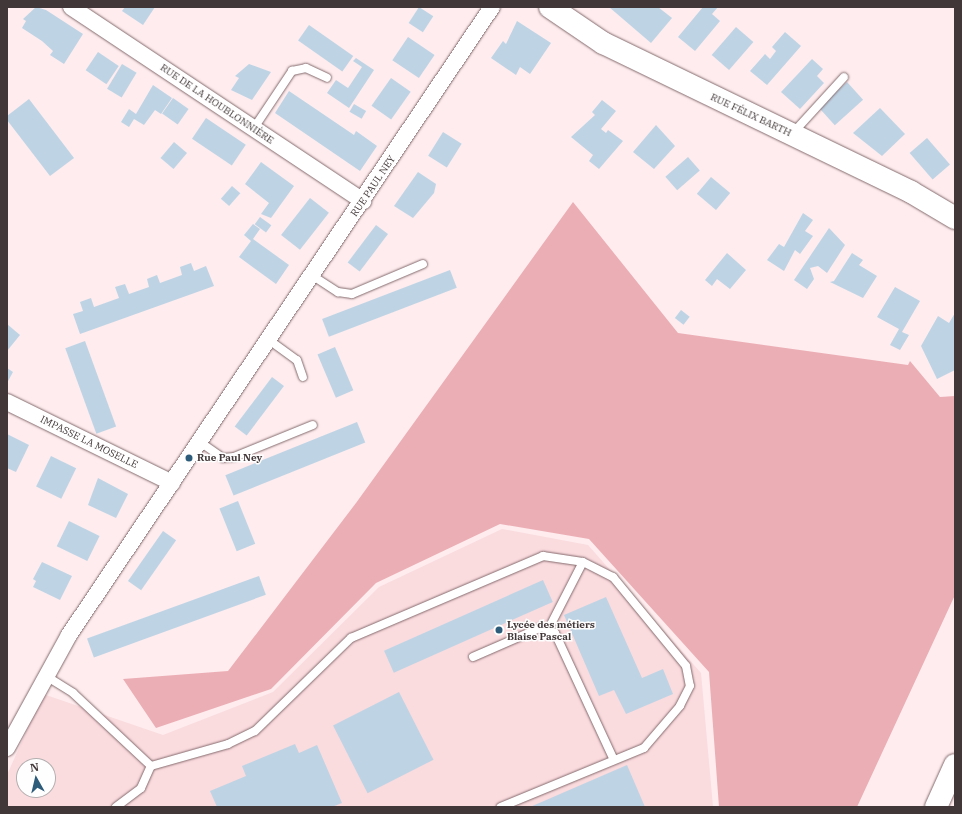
<!DOCTYPE html>
<meta charset="utf-8">
<style>
body{margin:0}
#map{position:relative;width:962px;height:814px;overflow:hidden;background:#feecee;font-family:"IBM Plex Serif",serif}
div>[style]{position:absolute}
.built>*{inset:0;background:#fadbde}
.green>*{inset:0;background:#ecaeb5}
.building>*{inset:0;background:#bed4e5;transform-origin:0 0}
.roads{filter:drop-shadow(0 0 1px #846a6d) drop-shadow(0 0 1px #846a6d)}
.lane>*{height:8px;margin:-4px;padding:0 4px;transform-origin:4px;border-radius:4px;background:#fff}
.street>*{height:16px;margin:-8px;padding:0 8px;transform-origin:8px;border-radius:8px;background:#fff}
.secondary>*{height:22px;margin:-11px;padding:0 11px;transform-origin:11px;border-radius:11px;background:#fff}
.dots>*{width:11px;height:11px;translate:-50% -50%;box-sizing:border-box;border:2px solid #fefefe;border-radius:50%}
span{translate:-50% -50%;white-space:nowrap;text-align:center;line-height:1.15;-webkit-text-stroke:3px #fefefe;paint-order:stroke}
.street-label{font-size:10px;color:#423738}
.poi-label{font-size:10px;color:#423738;font-weight:700}
.left{translate:0 -50%;text-align:left}
.frame{position:absolute;inset:0;border:8px solid #423738;pointer-events:none}
.north{position:absolute;left:16px;top:758px;width:40px;height:40px;box-sizing:border-box;background:#fefefe;border:1px solid #b3aeaf;border-radius:50%;rotate:352deg;font-size:11px;font-weight:700;line-height:16px;text-align:center;color:#423738}
.north::after{content:'';display:block;margin:auto;width:14px;height:18px;background:#2d5b7a;clip-path:polygon(50% 0,100% 100%,50% 72%,0 100%)}
</style>
<div id="map">
<div class="built">
<div style="clip-path:polygon(evenodd,502px 529px,588px 545px,701px 673px,713px 807px,7px 807px,7px 775px,43px 694px,163px 735px,273px 692px,379px 587px,502px 529px,24px 766px,48px 766px,48px 790px,24px 790px,24px 766px)"></div>
</div>
<div class="green">
<div style="clip-path:polygon(573px 202px,678px 333px,908px 365px,910px 361px,940px 397px,955px 396px,955px 595px,857px 807px,719px 807px,709px 672px,589px 539px,500px 524px,376px 583px,271px 689px,156px 728px,123px 679px,228px 671px,356px 503px)"></div>
</div>
<div class="building">
<div style="clip-path:polygon(36px 7px,46px 10px,83px 34px,64px 64px,50px 55px,53px 51px,42px 41px,22px 28px,26px 21px,23px 19px)"></div>
<div style="clip-path:polygon(125px 7px,155px 7px,143px 25px,122px 11px)"></div>
<div style="left:419px;top:7px;width:17px;height:19px;rotate:33deg"></div>
<div style="clip-path:polygon(609px 7px,658px 7px,672px 18px,651px 43px)"></div>
<div style="clip-path:polygon(703px 7px,718px 7px,712px 14px,720px 21px,695px 51px,678px 37px)"></div>
<div style="clip-path:polygon(517px 21px,551px 43px,530px 74px,520px 67px,516px 75px,491px 58px,503px 41px,506px 44px)"></div>
<div style="left:309px;top:25px;width:54px;height:19px;rotate:35deg"></div>
<div style="left:736px;top:27px;width:23px;height:37px;rotate:41deg"></div>
<div style="clip-path:polygon(785px 32px,801px 46px,767px 85px,750px 71px,765px 54px,770px 59px,776px 51px,772px 47px)"></div>
<div style="left:408px;top:37px;width:32px;height:28px;rotate:34deg"></div>
<div style="left:98px;top:52px;width:25px;height:22px;rotate:34deg"></div>
<div style="clip-path:polygon(356px 58px,374px 70px,349px 108px,327px 93px,336px 80px,348px 88px,362px 67px,353px 61px)"></div>
<div style="clip-path:polygon(812px 59px,823px 69px,817px 76px,824px 83px,800px 109px,781px 92px)"></div>
<div style="left:122px;top:64px;width:17px;height:29px;rotate:31deg"></div>
<div style="clip-path:polygon(249px 64px,271px 72px,252px 100px,231px 90px,239px 78px,235px 76px)"></div>
<div style="left:391px;top:78px;width:24px;height:34px;rotate:35deg"></div>
<div style="left:847px;top:82px;width:24px;height:38px;rotate:48deg"></div>
<div style="clip-path:polygon(153px 85px,172px 98px,161px 114px,155px 110px,144px 125px,134px 119px,129px 127px,121px 122px,129px 109px,136px 114px)"></div>
<div style="clip-path:polygon(289px 91px,354px 135px,356px 131px,377px 146px,360px 171px,275px 113px)"></div>
<div style="left:173px;top:98px;width:19px;height:19px;rotate:35deg"></div>
<div style="clip-path:polygon(29px 99px,74px 158px,50px 176px,7px 120px,7px 116px)"></div>
<div style="clip-path:polygon(602px 100px,616px 111px,601px 129px,606px 133px,608px 130px,623px 141px,599px 169px,589px 161px,593px 155px,571px 137px,595px 115px,592px 112px)"></div>
<div style="left:354px;top:104px;width:14px;height:9px;rotate:30deg"></div>
<div style="clip-path:polygon(880px 108px,905px 134px,882px 156px,853px 133px)"></div>
<div style="left:206px;top:118px;width:48px;height:25px;rotate:34deg"></div>
<div style="clip-path:polygon(656px 125px,675px 146px,654px 169px,633px 152px)"></div>
<div style="left:443px;top:132px;width:22px;height:28px;rotate:32deg"></div>
<div style="left:927px;top:138px;width:35px;height:23px;rotate:49deg"></div>
<div style="left:174px;top:142px;width:17px;height:21px;rotate:40deg"></div>
<div style="left:688px;top:157px;width:18px;height:30px;rotate:49deg"></div>
<div style="clip-path:polygon(261px 162px,294px 186px,271px 218px,261px 214px,269px 203px,245px 184px)"></div>
<div style="clip-path:polygon(418px 172px,436px 184px,434px 193px,413px 218px,394px 206px)"></div>
<div style="left:711px;top:177px;width:25px;height:22px;rotate:40deg"></div>
<div style="left:232px;top:186px;width:11px;height:17px;rotate:41deg"></div>
<div style="left:310px;top:198px;width:24px;height:47px;rotate:38deg"></div>
<div style="clip-path:polygon(803px 213px,813px 220px,805px 231px,813px 236px,800px 254px,795px 250px,784px 271px,767px 260px,779px 244px,784px 247px)"></div>
<div style="left:260px;top:217px;width:14px;height:9px;rotate:36deg"></div>
<div style="clip-path:polygon(253px 224px,260px 229px,253px 239px,289px 265px,276px 284px,239px 257px,251px 241px,244px 235px)"></div>
<div style="left:376px;top:225px;width:15px;height:47px;rotate:37deg"></div>
<div style="clip-path:polygon(829px 228px,845px 245px,827px 273px,818px 266px,810px 268px,814px 279px,807px 289px,794px 280px)"></div>
<div style="clip-path:polygon(727px 253px,746px 270px,730px 289px,717px 279px,712px 286px,705px 280px)"></div>
<div style="clip-path:polygon(852px 253px,863px 260px,859px 265px,877px 276px,863px 298px,830px 282px,834px 281px)"></div>
<div style="clip-path:polygon(191px 263px,194px 271px,206px 266px,214px 286px,80px 334px,73px 314px,83px 311px,80px 302px,91px 298px,94px 307px,119px 298px,115px 287px,125px 284px,129px 294px,149px 287px,147px 279px,157px 275px,160px 283px,182px 275px,180px 267px)"></div>
<div style="left:450px;top:270px;width:19px;height:137px;rotate:69deg"></div>
<div style="clip-path:polygon(895px 287px,920px 301px,902px 332px,909px 335px,900px 350px,890px 345px,899px 329px,877px 317px)"></div>
<div style="left:681px;top:310px;width:11px;height:10px;rotate:38deg"></div>
<div style="clip-path:polygon(955px 313px,955px 370px,937px 379px,921px 346px,938px 316px,949px 323px)"></div>
<div style="clip-path:polygon(7px 324px,20px 335px,7px 351px)"></div>
<div style="left:85px;top:341px;width:91px;height:21px;rotate:70deg"></div>
<div style="left:335px;top:347px;width:47px;height:19px;rotate:67deg"></div>
<div style="clip-path:polygon(7px 368px,13px 372px,7px 383px)"></div>
<div style="left:272px;top:377px;width:15px;height:62px;rotate:37deg"></div>
<div style="left:357px;top:422px;width:22px;height:142px;rotate:68deg"></div>
<div style="clip-path:polygon(7px 434px,29px 445px,16px 472px,7px 468px)"></div>
<div style="left:51px;top:456px;width:28px;height:34px;rotate:26deg"></div>
<div style="clip-path:polygon(98px 478px,128px 494px,116px 518px,88px 505px)"></div>
<div style="left:238px;top:501px;width:46px;height:20px;rotate:68deg"></div>
<div style="left:69px;top:521px;width:34px;height:28px;rotate:26deg"></div>
<div style="left:163px;top:531px;width:16px;height:61px;rotate:35deg"></div>
<div style="clip-path:polygon(42px 562px,72px 576px,60px 600px,33px 587px,36px 581px,33px 579px)"></div>
<div style="left:259px;top:576px;width:20px;height:183px;rotate:70deg"></div>
<div style="left:543px;top:580px;width:24px;height:174px;rotate:66deg"></div>
<div style="clip-path:polygon(606px 597px,642px 678px,663px 669px,673px 694px,626px 714px,614px 690px,599px 696px,564px 615px)"></div>
<div style="left:399px;top:692px;width:76px;height:74px;rotate:63deg"></div>
<div style="clip-path:polygon(295px 744px,299px 753px,317px 745px,342px 803px,332px 807px,217px 807px,210px 791px,246px 776px,242px 766px)"></div>
<div style="clip-path:polygon(627px 765px,645px 807px,530px 807px)"></div>
</div>
<div class="roads">
<div class="lane">
<div style="left:254px;top:128px;width:69px;rotate:-56.3deg"></div>
<div style="left:292px;top:71px;width:14px;rotate:-12deg"></div>
<div style="left:306px;top:68px;width:23px;rotate:25deg"></div>
<div style="left:792px;top:134px;width:77px;rotate:-47.6deg"></div>
<div style="left:313px;top:276px;width:30px;rotate:33deg"></div>
<div style="left:338px;top:292px;width:14px;rotate:8deg"></div>
<div style="left:352px;top:294px;width:77px;rotate:-22.9deg"></div>
<div style="left:269px;top:340px;width:34px;rotate:36deg"></div>
<div style="left:297px;top:360px;width:18px;rotate:71deg"></div>
<div style="left:200px;top:442px;width:28px;rotate:35deg"></div>
<div style="left:223px;top:458px;width:11px;rotate:-5deg"></div>
<div style="left:234px;top:457px;width:85px;rotate:-22.1deg"></div>
<div style="left:548px;top:630px;width:76px;rotate:-62.8deg"></div>
<div style="left:473px;top:657px;width:75px;rotate:-23.5deg"></div>
<div style="left:542px;top:627px;width:14px;rotate:25deg"></div>
<div style="left:555px;top:633px;width:140px;rotate:65.1deg"></div>
<div style="left:46px;top:676px;width:32px;rotate:32deg"></div>
<div style="left:73px;top:693px;width:107px;rotate:43.1deg"></div>
<div style="left:151px;top:766px;width:80px;rotate:-15.9deg"></div>
<div style="left:228px;top:744px;width:30px;rotate:-26deg"></div>
<div style="left:255px;top:731px;width:134px;rotate:-44.1deg"></div>
<div style="left:351px;top:638px;width:209px;rotate:-23.1deg"></div>
<div style="left:543px;top:556px;width:40px;rotate:8.5deg"></div>
<div style="left:583px;top:562px;width:34px;rotate:27deg"></div>
<div style="left:613px;top:577px;width:115px;rotate:50.6deg"></div>
<div style="left:686px;top:666px;width:20px;rotate:79deg"></div>
<div style="left:690px;top:686px;width:22px;rotate:117deg"></div>
<div style="left:680px;top:706px;width:55px;rotate:130.6deg"></div>
<div style="left:644px;top:748px;width:155px;rotate:157.6deg"></div>
<div style="left:116px;top:807px;width:31px;rotate:-37deg"></div>
<div style="left:141px;top:788px;width:24px;rotate:-66deg"></div>
</div>
<div class="street">
<div style="left:71px;top:7px;width:351px;rotate:33.6deg"></div>
<div style="left:7px;top:402px;width:184px;rotate:26.1deg"></div>
<div style="left:7px;top:748px;width:129px;rotate:-61.2deg"></div>
<div style="left:69px;top:635px;width:757px;rotate:-56.04deg"></div>
</div>
<div class="secondary">
<div style="left:550px;top:7px;width:64px;rotate:34.2deg"></div>
<div style="left:603px;top:43px;width:342px;rotate:25.8deg"></div>
<div style="left:911px;top:192px;width:51px;rotate:30.6deg"></div>
<div style="left:936px;top:807px;width:46px;rotate:-65.7deg"></div>
</div>
</div>
<div class="dots">
<div style="left:189px;top:458px;background:#2d5b7a"></div>
<div style="left:499px;top:630px;background:#2d5b7a"></div>
</div>
<div class="street-label">
<span style="left:217px;top:104px;rotate:34deg">RUE DE LA HOUBLONNIÈRE</span>
<span style="left:751px;top:115px;rotate:25deg">RUE FÉLIX BARTH</span>
<span style="left:373px;top:186px;rotate:-56deg">RUE PAUL NEY</span>
<span style="left:89px;top:442px;rotate:26deg">IMPASSE LA MOSELLE</span>
</div>
<div class="poi-label">
<span class="left" style="left:197px;top:458px">Rue Paul Ney</span>
<span class="left" style="left:507px;top:630px">Lycée des métiers<br>Blaise Pascal</span>
</div>
<div class="frame"></div>
<div class="north">N</div>
</div>
